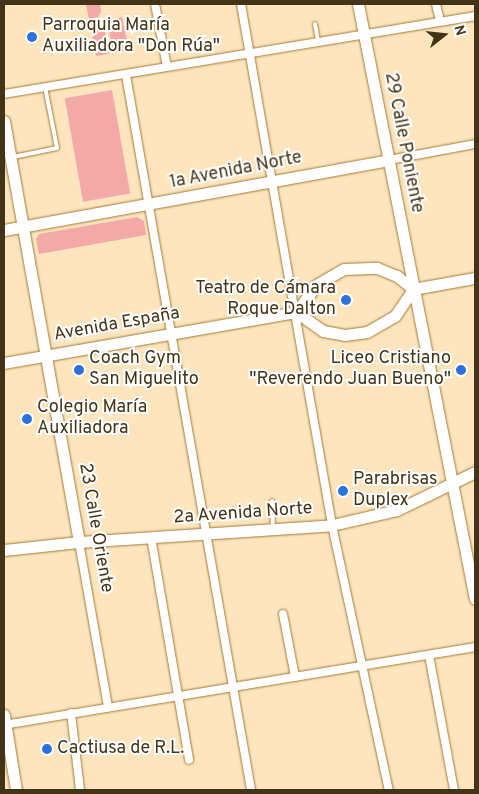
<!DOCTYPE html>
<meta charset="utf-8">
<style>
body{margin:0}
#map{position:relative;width:479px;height:794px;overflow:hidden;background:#fee5bd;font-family:Overpass,sans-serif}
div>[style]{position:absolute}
.green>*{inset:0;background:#f4a9a9;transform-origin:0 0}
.roads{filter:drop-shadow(0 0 1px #a17b37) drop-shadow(0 0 1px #a17b37)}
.lane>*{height:4px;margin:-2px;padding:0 2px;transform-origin:2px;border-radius:2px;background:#fff}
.street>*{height:8px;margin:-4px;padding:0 4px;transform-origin:4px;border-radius:4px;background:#fff}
.secondary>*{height:11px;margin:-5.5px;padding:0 5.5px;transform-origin:5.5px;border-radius:5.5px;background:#fff}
.dots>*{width:14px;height:14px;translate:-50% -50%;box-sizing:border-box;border:2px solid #fff;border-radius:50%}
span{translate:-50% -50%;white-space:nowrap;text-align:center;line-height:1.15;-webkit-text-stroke:4px #fff;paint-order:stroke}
.poi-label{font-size:18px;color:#443417}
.left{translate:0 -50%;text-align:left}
.right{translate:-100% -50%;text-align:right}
.street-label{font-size:18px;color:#443417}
.frame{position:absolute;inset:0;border:5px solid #443417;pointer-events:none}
.north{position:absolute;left:419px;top:10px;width:50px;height:50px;-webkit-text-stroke:4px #fff;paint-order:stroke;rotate:74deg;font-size:14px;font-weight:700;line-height:20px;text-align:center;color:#443417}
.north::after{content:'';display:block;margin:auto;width:18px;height:22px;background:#443417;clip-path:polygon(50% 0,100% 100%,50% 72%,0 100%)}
</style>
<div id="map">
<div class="green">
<div style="clip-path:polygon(86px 4px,100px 4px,101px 12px,98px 17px,89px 19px)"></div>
<div style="clip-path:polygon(122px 17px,129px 50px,113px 53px,108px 24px,111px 19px)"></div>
<div style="clip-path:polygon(99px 21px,104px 24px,109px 54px,96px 56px,90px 23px)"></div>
<div style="left:112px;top:90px;width:105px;height:48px;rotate:80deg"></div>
<div style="clip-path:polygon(137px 217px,144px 221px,146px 235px,39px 254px,36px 239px,39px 234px)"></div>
</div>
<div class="roads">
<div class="lane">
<div style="left:315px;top:24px;width:17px;rotate:80deg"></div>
<div style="left:13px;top:157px;width:45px;rotate:-11.6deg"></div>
<div style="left:57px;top:148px;width:62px;rotate:-101.1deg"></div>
<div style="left:272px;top:501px;width:26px;rotate:88deg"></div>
</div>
<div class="street">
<div style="left:155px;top:4px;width:64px;rotate:79.2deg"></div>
<div style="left:241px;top:4px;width:529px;rotate:80.09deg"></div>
<div style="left:332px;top:525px;width:271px;rotate:77.9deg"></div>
<div style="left:436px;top:4px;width:18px;rotate:77deg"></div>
<div style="left:126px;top:75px;width:726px;rotate:80.08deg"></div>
<div style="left:4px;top:94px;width:477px;rotate:-9.4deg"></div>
<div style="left:389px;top:160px;width:87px;rotate:-10.5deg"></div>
<div style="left:151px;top:537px;width:226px;rotate:80.3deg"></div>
<div style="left:79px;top:542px;width:168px;rotate:80deg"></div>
<div style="left:283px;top:614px;width:64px;rotate:79.2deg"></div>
<div style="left:429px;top:655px;width:137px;rotate:79.5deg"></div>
<div style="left:71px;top:713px;width:78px;rotate:83.3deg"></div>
<div style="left:4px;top:725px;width:477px;rotate:-9.4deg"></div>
</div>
<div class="secondary">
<div style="left:358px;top:4px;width:606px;rotate:78.88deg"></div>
<div style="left:4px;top:121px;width:428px;rotate:79.9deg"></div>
<div style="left:4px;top:230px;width:391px;rotate:-10.3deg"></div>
<div style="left:413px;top:289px;width:63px;rotate:-10.1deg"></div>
<div style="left:296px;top:312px;width:33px;rotate:35deg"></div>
<div style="left:323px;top:331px;width:22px;rotate:10deg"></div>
<div style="left:345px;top:335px;width:22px;rotate:-8deg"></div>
<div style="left:367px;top:332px;width:32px;rotate:-30deg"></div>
<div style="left:395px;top:316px;width:32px;rotate:-56deg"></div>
<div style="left:296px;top:312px;width:34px;rotate:-53deg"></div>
<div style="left:316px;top:285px;width:32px;rotate:-30deg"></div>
<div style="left:344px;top:269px;width:33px;rotate:-2deg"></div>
<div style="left:377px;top:268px;width:22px;rotate:22deg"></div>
<div style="left:397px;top:276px;width:21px;rotate:39deg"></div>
<div style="left:4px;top:363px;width:296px;rotate:-9.9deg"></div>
<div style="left:4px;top:550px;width:75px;rotate:-6.1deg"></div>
<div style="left:79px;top:542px;width:254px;rotate:-3.8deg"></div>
<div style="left:332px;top:525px;width:67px;rotate:-13deg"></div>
<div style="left:397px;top:510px;width:87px;rotate:-26deg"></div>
<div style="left:4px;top:715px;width:76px;rotate:80.9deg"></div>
</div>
</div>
<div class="dots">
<div style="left:32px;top:37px;background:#2c72de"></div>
<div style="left:346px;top:300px;background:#2c72de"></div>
<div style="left:79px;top:370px;background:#2c72de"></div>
<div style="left:461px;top:370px;background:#2c72de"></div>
<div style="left:27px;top:419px;background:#2c72de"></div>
<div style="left:343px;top:491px;background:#2c72de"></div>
<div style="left:47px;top:749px;background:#2c72de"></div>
</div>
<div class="poi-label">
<span class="left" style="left:42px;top:37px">Parroquia María<br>Auxiliadora "Don Rúa"</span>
<span class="right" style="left:336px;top:300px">Teatro de Cámara<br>Roque Dalton</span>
<span class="left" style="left:89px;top:370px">Coach Gym<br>San Miguelito</span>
<span class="right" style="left:451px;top:370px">Liceo Cristiano<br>"Reverendo Juan Bueno"</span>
<span class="left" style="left:37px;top:419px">Colegio María<br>Auxiliadora</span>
<span class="left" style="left:353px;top:491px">Parabrisas<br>Duplex</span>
<span class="left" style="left:57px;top:749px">Cactiusa de R.L.</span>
</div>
<div class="street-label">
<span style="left:403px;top:143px;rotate:79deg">29 Calle Poniente</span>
<span style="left:236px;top:171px;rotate:-11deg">1a Avenida Norte</span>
<span style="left:117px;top:325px;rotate:-10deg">Avenida España</span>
<span style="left:243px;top:514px;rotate:-4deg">2a Avenida Norte</span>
<span style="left:95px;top:528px;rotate:80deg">23 Calle Oriente</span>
</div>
<div class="frame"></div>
<div class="north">N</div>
</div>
